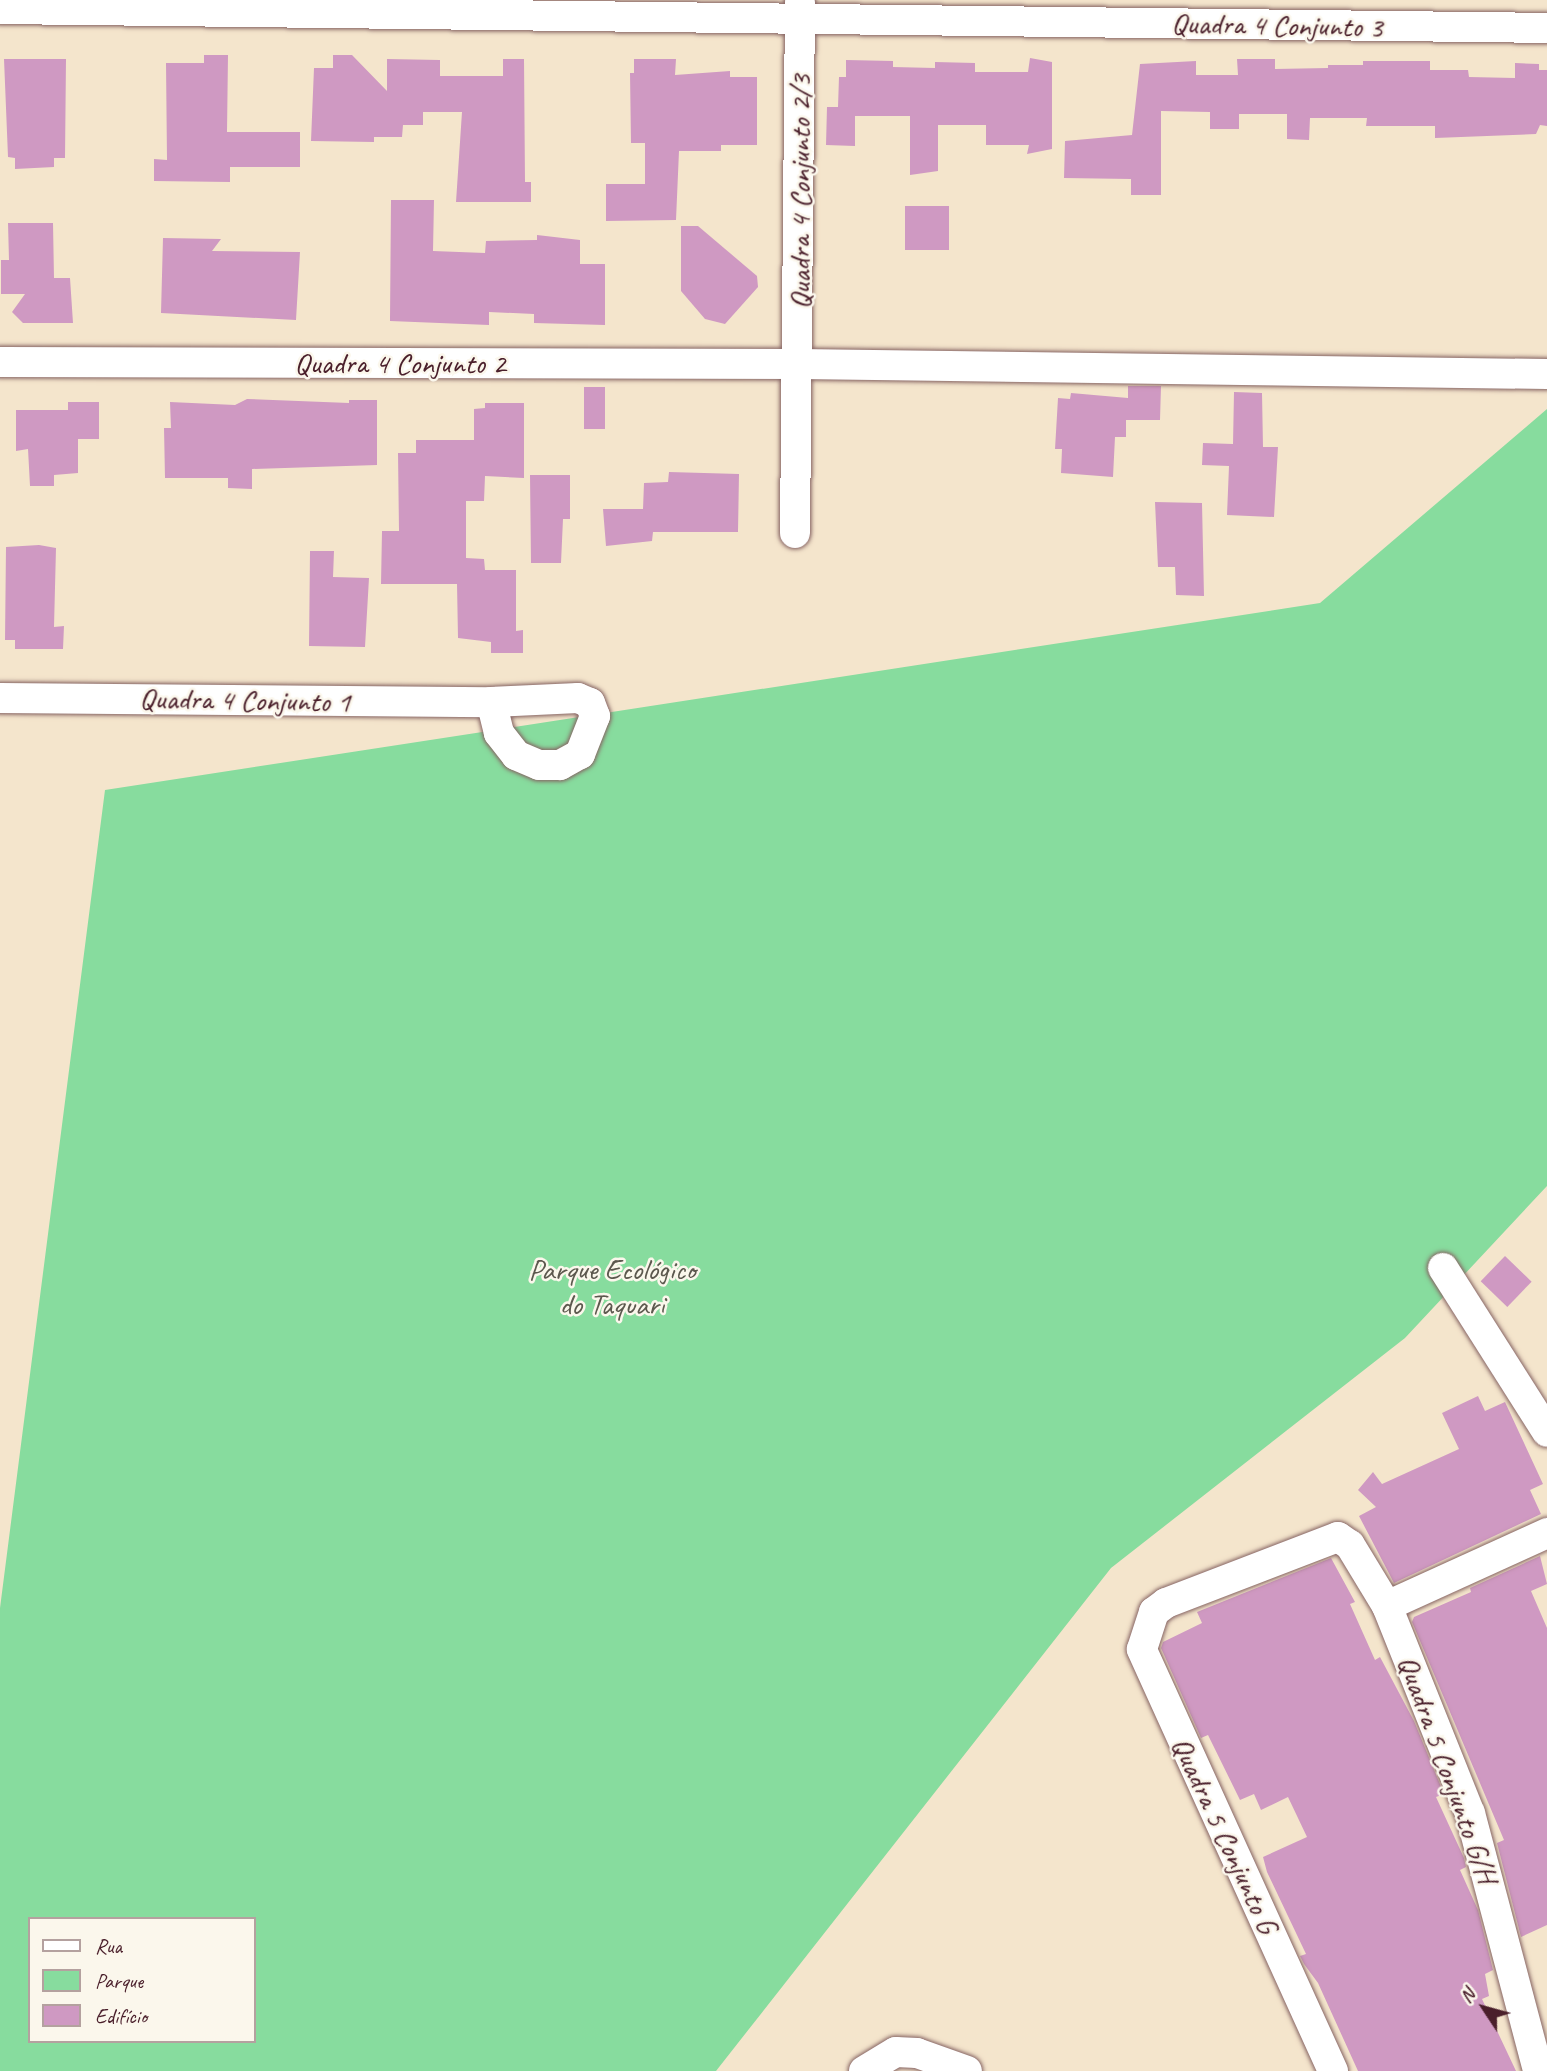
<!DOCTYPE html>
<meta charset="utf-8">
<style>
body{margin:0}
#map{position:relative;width:1547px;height:2071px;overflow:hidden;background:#f4e5cc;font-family:Caveat,sans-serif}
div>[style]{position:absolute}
.green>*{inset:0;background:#87dc9e}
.building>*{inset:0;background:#cf99c2;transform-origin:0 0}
.roads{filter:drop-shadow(0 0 2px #866463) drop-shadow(0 0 2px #866463)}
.minor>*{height:30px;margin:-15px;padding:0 15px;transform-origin:15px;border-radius:15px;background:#fff}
span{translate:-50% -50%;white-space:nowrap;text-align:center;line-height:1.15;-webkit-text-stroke:5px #fbf7ec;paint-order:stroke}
.street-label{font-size:30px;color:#4a1f2b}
.park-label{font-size:30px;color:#5c584e}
.legend{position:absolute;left:28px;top:1917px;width:228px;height:126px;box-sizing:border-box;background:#fbf7ec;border:2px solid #b4a19f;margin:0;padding:9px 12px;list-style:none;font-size:21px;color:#4a1f2b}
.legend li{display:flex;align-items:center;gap:14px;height:35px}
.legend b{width:35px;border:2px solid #b4a19f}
.north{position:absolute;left:1449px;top:1973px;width:70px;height:70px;-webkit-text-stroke:5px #fbf7ec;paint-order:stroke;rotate:306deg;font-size:19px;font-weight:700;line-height:28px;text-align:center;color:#4a1f2b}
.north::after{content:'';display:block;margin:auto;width:24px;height:32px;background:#4a1f2b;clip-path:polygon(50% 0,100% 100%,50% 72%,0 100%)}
</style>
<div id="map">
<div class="green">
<div style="clip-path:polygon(evenodd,1547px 409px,1547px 1186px,1405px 1338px,1111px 1568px,716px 2071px,0 2071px,0 1608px,105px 790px,1320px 603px,1547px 409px,30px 1919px,254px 1919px,254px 2041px,30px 2041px,30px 1919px)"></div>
</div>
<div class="building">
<div style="clip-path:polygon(204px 55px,228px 55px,227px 132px,300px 132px,300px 167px,230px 167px,230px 182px,154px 181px,154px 159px,167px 160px,166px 63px,204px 63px)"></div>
<div style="clip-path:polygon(333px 55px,352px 55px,387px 91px,387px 59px,440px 60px,440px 76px,503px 76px,503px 59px,524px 59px,525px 182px,531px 182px,531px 202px,456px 202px,462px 112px,423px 112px,423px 125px,403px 125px,402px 137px,374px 137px,374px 142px,311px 141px,314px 68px,333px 68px)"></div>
<div style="clip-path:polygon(1030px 58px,1052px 62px,1052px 149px,1027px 154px,1029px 145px,986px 145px,986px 125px,938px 125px,938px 171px,910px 175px,910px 116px,855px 116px,855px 146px,826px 145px,827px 107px,838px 107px,839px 77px,846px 77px,846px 60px,893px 61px,893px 67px,935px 68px,935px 62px,975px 63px,975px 72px,1028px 72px)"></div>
<div style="clip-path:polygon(4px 59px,66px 59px,65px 158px,54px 158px,54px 167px,15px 169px,15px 158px,8px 157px)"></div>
<div style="clip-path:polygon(634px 59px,676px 59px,675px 75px,730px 71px,730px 77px,757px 77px,757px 145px,721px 145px,721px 151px,679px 151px,676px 220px,606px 221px,606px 184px,645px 184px,645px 143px,631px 143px,630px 73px,634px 73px)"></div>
<div style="clip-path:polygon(1237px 59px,1275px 59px,1275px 69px,1328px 68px,1328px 65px,1363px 65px,1363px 61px,1430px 61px,1430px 70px,1468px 70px,1469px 77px,1515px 78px,1515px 63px,1539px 64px,1539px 70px,1547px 70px,1547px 126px,1540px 125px,1536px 134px,1435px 138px,1435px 126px,1366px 126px,1367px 118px,1310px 118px,1309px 140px,1287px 139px,1287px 114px,1239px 114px,1239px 129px,1210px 129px,1210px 112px,1161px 111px,1161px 195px,1131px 195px,1131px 179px,1064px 178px,1065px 141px,1132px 135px,1140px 64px,1196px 61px,1196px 75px,1238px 75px)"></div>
<div style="clip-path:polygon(391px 200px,434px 200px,433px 251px,485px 253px,486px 241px,537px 240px,537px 235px,580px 240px,580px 264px,605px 264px,605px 325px,534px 323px,534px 314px,489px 312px,489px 325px,390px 321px)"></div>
<div style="left:905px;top:206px;width:44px;height:44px"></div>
<div style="clip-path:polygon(8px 223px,53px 223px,54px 278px,70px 278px,73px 323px,23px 323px,12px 312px,25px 294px,1px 294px,1px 260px,9px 260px)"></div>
<div style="clip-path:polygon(681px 226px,698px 226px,757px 276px,758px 287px,725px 324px,705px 319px,681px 291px)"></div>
<div style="clip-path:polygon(163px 238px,221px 239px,212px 251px,300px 252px,296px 320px,161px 313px)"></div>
<div style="clip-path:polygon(1128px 386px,1161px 386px,1160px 420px,1126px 420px,1126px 437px,1115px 437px,1113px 477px,1061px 473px,1062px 449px,1055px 449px,1058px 398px,1070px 399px,1071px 393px,1128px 398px)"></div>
<div style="left:584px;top:387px;width:21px;height:42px"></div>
<div style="clip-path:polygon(1234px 392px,1262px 393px,1263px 447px,1278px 447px,1274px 517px,1227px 515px,1229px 466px,1202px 465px,1203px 443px,1233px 444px)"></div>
<div style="clip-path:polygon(247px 399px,349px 403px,349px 400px,377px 400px,377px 465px,252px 469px,252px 489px,228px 488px,228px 478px,165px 478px,164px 428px,171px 428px,170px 402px,235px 405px)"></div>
<div style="clip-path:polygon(68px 402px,99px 402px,99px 439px,78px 439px,78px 473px,54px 475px,54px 486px,30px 486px,28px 449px,16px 451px,16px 410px,68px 410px)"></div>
<div style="clip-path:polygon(485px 403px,524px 403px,524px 478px,485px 476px,484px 501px,466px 501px,466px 558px,484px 559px,485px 570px,516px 570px,516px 631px,523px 630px,523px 653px,491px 653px,491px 642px,458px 638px,457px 584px,381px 584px,382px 531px,399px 531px,398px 453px,416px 453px,416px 440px,474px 440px,474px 409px,485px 408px)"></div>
<div style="clip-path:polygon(669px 472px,739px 474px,738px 532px,653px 532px,652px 541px,606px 546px,603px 509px,643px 509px,644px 483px,668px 482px)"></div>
<div style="clip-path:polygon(530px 475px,570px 475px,570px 519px,563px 519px,561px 563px,531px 563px)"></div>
<div style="clip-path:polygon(1155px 502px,1202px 503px,1204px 596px,1176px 595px,1175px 567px,1158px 567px)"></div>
<div style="clip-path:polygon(39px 545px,56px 548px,54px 627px,64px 626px,63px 649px,15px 649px,15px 640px,5px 640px,6px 547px)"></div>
<div style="clip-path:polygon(310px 551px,334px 551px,333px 577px,369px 578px,365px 647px,309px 646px)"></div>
<div style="left:1505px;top:1256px;width:37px;height:35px;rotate:44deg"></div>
<div style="clip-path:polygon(1478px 1396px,1485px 1411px,1505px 1402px,1543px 1484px,1530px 1490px,1541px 1514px,1394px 1583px,1359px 1516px,1376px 1507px,1358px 1490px,1373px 1472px,1382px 1484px,1459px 1449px,1442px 1413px)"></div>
<div style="clip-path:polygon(1540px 1556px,1547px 1584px,1531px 1591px,1547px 1628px,1547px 1925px,1521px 1937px,1497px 1843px,1504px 1840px,1412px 1622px,1414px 1617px,1471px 1592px,1470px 1588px)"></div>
<div style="clip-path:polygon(1331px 1558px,1355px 1602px,1350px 1604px,1375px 1660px,1380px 1657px,1414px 1721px,1444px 1794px,1436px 1797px,1464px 1858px,1466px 1867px,1460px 1870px,1478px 1910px,1493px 1970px,1485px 1974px,1489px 1996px,1482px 1999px,1516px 2071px,1358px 2071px,1318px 1983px,1304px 1964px,1300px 1956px,1306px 1954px,1267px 1872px,1263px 1857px,1307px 1837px,1288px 1797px,1261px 1810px,1254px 1794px,1240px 1800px,1208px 1735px,1201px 1738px,1161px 1648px,1163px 1642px,1202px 1623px,1197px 1612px)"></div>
</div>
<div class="roads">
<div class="minor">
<div style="left:0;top:9px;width:1547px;rotate:0.7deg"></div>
<div style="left:0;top:362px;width:799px;rotate:0.14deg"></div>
<div style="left:799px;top:364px;width:748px;rotate:0.77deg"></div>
<div style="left:795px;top:533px;width:531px;rotate:-89.46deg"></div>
<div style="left:0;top:698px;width:491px;rotate:0.5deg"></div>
<div style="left:491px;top:702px;width:87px;rotate:-2.6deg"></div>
<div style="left:578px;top:698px;width:13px;rotate:23deg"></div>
<div style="left:590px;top:703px;width:14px;rotate:69deg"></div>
<div style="left:595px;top:716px;width:41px;rotate:111.5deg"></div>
<div style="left:580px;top:754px;width:23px;rotate:151deg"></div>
<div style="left:560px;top:765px;width:21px;rotate:180deg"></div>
<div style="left:539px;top:765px;width:25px;rotate:-157deg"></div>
<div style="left:516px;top:755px;width:28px;rotate:-128deg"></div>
<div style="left:499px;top:733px;width:32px;rotate:-104deg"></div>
<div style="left:1443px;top:1268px;width:194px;rotate:57.6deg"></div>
<div style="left:1387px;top:1606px;width:176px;rotate:-24.5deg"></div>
<div style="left:864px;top:2071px;width:37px;rotate:-31deg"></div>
<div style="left:896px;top:2052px;width:21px;rotate:3deg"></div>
<div style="left:917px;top:2053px;width:53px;rotate:19.8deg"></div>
<div style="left:1333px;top:2071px;width:463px;rotate:-114.4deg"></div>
<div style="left:1142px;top:1649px;width:39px;rotate:-72deg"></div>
<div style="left:1154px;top:1612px;width:15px;rotate:-37deg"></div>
<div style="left:1166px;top:1603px;width:184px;rotate:-21deg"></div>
<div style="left:1338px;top:1537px;width:14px;rotate:34deg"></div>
<div style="left:1350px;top:1545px;width:71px;rotate:58.8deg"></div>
<div style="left:1387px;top:1606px;width:223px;rotate:68.2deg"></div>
<div style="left:1470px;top:1813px;width:267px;rotate:75.2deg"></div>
</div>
</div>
<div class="street-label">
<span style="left:1277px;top:25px;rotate:1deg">Quadra 4 Conjunto 3</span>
<span style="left:800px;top:192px;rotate:-90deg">Quadra 4 Conjunto 2/3</span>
<span style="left:400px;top:363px">Quadra 4 Conjunto 2</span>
<span style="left:245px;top:700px;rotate:1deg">Quadra 4 Conjunto 1</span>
<span style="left:1448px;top:1769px;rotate:70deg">Quadra 5 Conjunto G/H</span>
<span style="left:1225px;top:1835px;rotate:65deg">Quadra 5 Conjunto G</span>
</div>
<div class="park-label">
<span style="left:612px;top:1286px">Parque Ecológico<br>do Taquari</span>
</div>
<ul class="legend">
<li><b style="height:9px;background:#fff"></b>Rua</li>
<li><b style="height:19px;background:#87dc9e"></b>Parque</li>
<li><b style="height:19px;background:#cf99c2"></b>Edifício</li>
</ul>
<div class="north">N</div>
</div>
